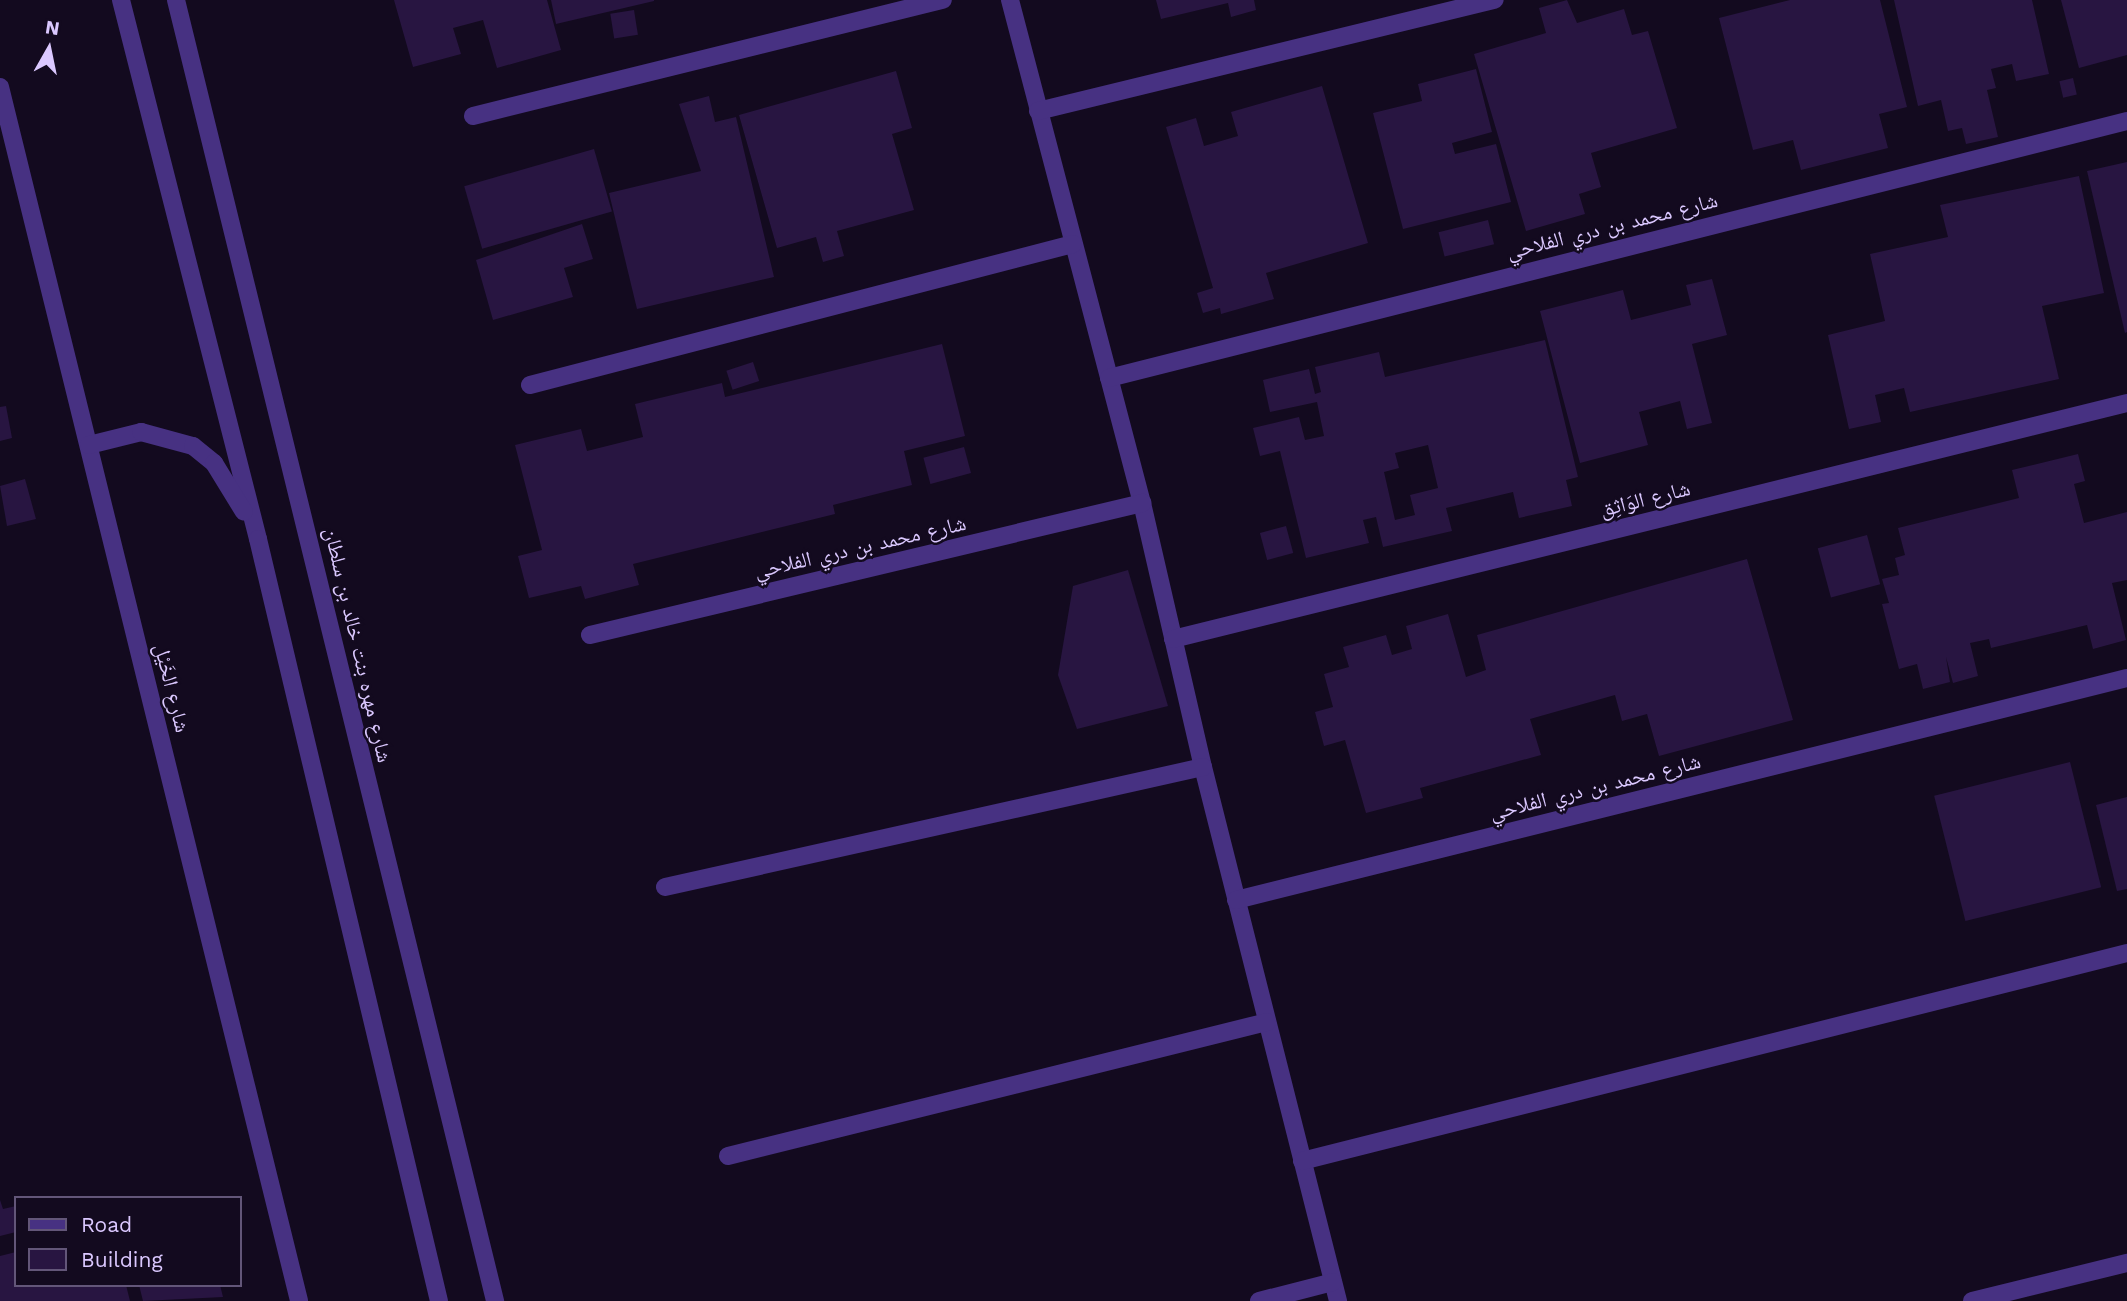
<!DOCTYPE html>
<meta charset="utf-8">
<style>
body{margin:0}
#map{position:relative;width:2127px;height:1301px;overflow:hidden;background:#130a1f;font-family:"Work Sans","Noto Naskh Arabic",sans-serif}
div>[style]{position:absolute}
.building>*{inset:0;background:#281541;transform-origin:0 0}
.minor>*{height:18px;margin:-9px;padding:0 9px;transform-origin:9px;border-radius:9px;background:#473182}
span{translate:-50% -50%;white-space:nowrap;text-align:center;line-height:1.15;-webkit-text-stroke:5px #130a1f;paint-order:stroke}
.street-label{font-size:21px;color:#dbc8ff}
.legend{position:absolute;left:14px;top:1196px;width:228px;height:91px;box-sizing:border-box;background:#130a1f;border:2px solid #635679;margin:0;padding:9px 12px;list-style:none;font-size:21px;color:#dbc8ff}
.legend li{display:flex;align-items:center;gap:14px;height:35px}
.legend b{width:35px;border:2px solid #635679}
.north{position:absolute;left:14px;top:14px;width:70px;height:70px;-webkit-text-stroke:5px #130a1f;paint-order:stroke;rotate:9deg;font-size:19px;font-weight:700;line-height:28px;text-align:center;color:#dbc8ff}
.north::after{content:'';display:block;margin:auto;width:24px;height:32px;background:#dbc8ff;clip-path:polygon(50% 0,100% 100%,50% 72%,0 100%)}
</style>
<div id="map">
<div class="building">
<div style="clip-path:polygon(394px 0,547px 0,561px 50px,497px 68px,483px 20px,453px 28px,461px 54px,413px 67px)"></div>
<div style="clip-path:polygon(551px 0,654px 0,654px 1px,556px 24px)"></div>
<div style="clip-path:polygon(1156px 0,1254px 0,1256px 10px,1231px 17px,1228px 3px,1161px 19px)"></div>
<div style="clip-path:polygon(1567px 0,1577px 23px,1624px 9px,1632px 35px,1648px 31px,1677px 128px,1591px 153px,1601px 187px,1579px 194px,1585px 214px,1526px 231px,1474px 54px,1546px 33px,1539px 8px)"></div>
<div style="clip-path:polygon(1790px 0,1880px 0,1907px 107px,1879px 114px,1888px 148px,1801px 170px,1793px 140px,1753px 150px,1719px 18px)"></div>
<div style="clip-path:polygon(1894px 0,2032px 0,2049px 74px,2016px 81px,2012px 64px,1991px 69px,1996px 88px,1987px 90px,1998px 137px,1966px 144px,1962px 128px,1948px 131px,1941px 100px,1918px 106px)"></div>
<div style="clip-path:polygon(2061px 0,2127px 0,2127px 55px,2079px 68px)"></div>
<div style="left:634px;top:10px;width:25px;height:24px;rotate:81deg"></div>
<div style="clip-path:polygon(1476px 69px,1492px 132px,1452px 143px,1455px 154px,1496px 144px,1511px 202px,1403px 229px,1373px 113px,1422px 101px,1418px 84px)"></div>
<div style="clip-path:polygon(896px 71px,912px 128px,892px 134px,914px 210px,837px 231px,844px 256px,823px 262px,816px 237px,777px 248px,739px 115px)"></div>
<div style="left:2073px;top:78px;width:17px;height:14px;rotate:77deg"></div>
<div style="clip-path:polygon(1322px 86px,1368px 243px,1266px 273px,1274px 299px,1221px 314px,1220px 308px,1203px 313px,1197px 293px,1213px 288px,1166px 127px,1196px 118px,1204px 146px,1238px 136px,1231px 112px)"></div>
<div style="clip-path:polygon(709px 96px,715px 122px,736px 117px,774px 277px,637px 309px,609px 193px,701px 171px,679px 104px)"></div>
<div style="left:594px;top:149px;width:65px;height:135px;rotate:74deg"></div>
<div style="clip-path:polygon(2127px 162px,2127px 332px,2125px 333px,2087px 171px)"></div>
<div style="clip-path:polygon(2079px 176px,2104px 293px,2042px 306px,2059px 379px,1910px 412px,1904px 388px,1875px 395px,1881px 422px,1849px 429px,1828px 335px,1885px 321px,1870px 254px,1948px 237px,1940px 205px)"></div>
<div style="left:1488px;top:220px;width:25px;height:51px;rotate:76deg"></div>
<div style="clip-path:polygon(582px 224px,593px 259px,564px 268px,573px 297px,493px 320px,476px 260px)"></div>
<div style="clip-path:polygon(1712px 279px,1727px 335px,1692px 344px,1712px 423px,1687px 429px,1680px 401px,1639px 412px,1648px 445px,1580px 463px,1540px 311px,1623px 290px,1631px 320px,1691px 305px,1686px 285px)"></div>
<div style="clip-path:polygon(evenodd,1545px 340px,1578px 477px,1566px 480px,1572px 506px,1519px 518px,1513px 492px,1446px 508px,1452px 531px,1383px 547px,1376px 517px,1363px 520px,1369px 543px,1306px 558px,1280px 451px,1260px 456px,1253px 428px,1299px 417px,1305px 440px,1324px 436px,1317px 402px,1270px 412px,1263px 380px,1309px 369px,1315px 394px,1321px 392px,1315px 367px,1379px 352px,1385px 377px,1545px 340px,1428px 445px,1438px 488px,1410px 495px,1415px 515px,1395px 520px,1384px 472px,1399px 468px,1395px 453px,1428px 445px)"></div>
<div style="clip-path:polygon(942px 344px,965px 436px,904px 451px,912px 485px,833px 505px,835px 514px,633px 564px,639px 585px,585px 599px,581px 586px,529px 598px,518px 556px,542px 550px,515px 445px,581px 429px,587px 451px,643px 437px,635px 404px,722px 383px,725px 397px)"></div>
<div style="left:753px;top:362px;width:20px;height:28px;rotate:72deg"></div>
<div style="clip-path:polygon(6px 406px,12px 438px,0 441px,0 407px)"></div>
<div style="left:964px;top:447px;width:27px;height:42px;rotate:75deg"></div>
<div style="clip-path:polygon(2078px 454px,2085px 481px,2074px 484px,2084px 523px,2127px 512px,2127px 580px,2112px 583px,2126px 640px,2093px 649px,2087px 625px,1991px 648px,1989px 639px,1970px 643px,1978px 676px,1953px 683px,1946px 657px,1950px 682px,1923px 689px,1917px 664px,1899px 669px,1882px 604px,1889px 603px,1882px 579px,1899px 575px,1895px 558px,1905px 555px,1898px 528px,2019px 498px,2012px 470px)"></div>
<div style="clip-path:polygon(25px 479px,36px 519px,7px 526px,0 486px)"></div>
<div style="left:1286px;top:526px;width:28px;height:27px;rotate:75deg"></div>
<div style="left:1867px;top:535px;width:51px;height:51px;rotate:75deg"></div>
<div style="clip-path:polygon(1747px 559px,1793px 720px,1659px 756px,1647px 714px,1622px 721px,1615px 695px,1530px 719px,1541px 755px,1420px 788px,1423px 798px,1366px 813px,1345px 740px,1324px 746px,1315px 712px,1333px 707px,1324px 674px,1349px 667px,1343px 647px,1386px 635px,1392px 655px,1412px 649px,1406px 626px,1448px 614px,1466px 677px,1486px 670px,1477px 635px)"></div>
<div style="clip-path:polygon(1128px 570px,1168px 706px,1077px 729px,1058px 675px,1073px 586px)"></div>
<div style="left:2070px;top:762px;width:129px;height:140px;rotate:76deg"></div>
<div style="clip-path:polygon(2127px 797px,2127px 889px,2117px 891px,2096px 805px)"></div>
<div style="clip-path:polygon(0 1200px,3px 1209px,16px 1206px,16px 1232px,0 1236px)"></div>
<div style="clip-path:polygon(16px 1252px,16px 1285px,126px 1285px,130px 1301px,0 1301px,0 1256px)"></div>
<div style="clip-path:polygon(139px 1285px,220px 1285px,223px 1297px,143px 1301px)"></div>
</div>
<div class="minor">
<div style="left:121px;top:0;width:556px;rotate:75.74deg"></div>
<div style="left:258px;top:539px;width:783px;rotate:76.64deg"></div>
<div style="left:176px;top:0;width:1340px;rotate:76.22deg"></div>
<div style="left:1010px;top:0;width:520px;rotate:75.3deg"></div>
<div style="left:1142px;top:503px;width:271px;rotate:77deg"></div>
<div style="left:1203px;top:767px;width:551px;rotate:75.81deg"></div>
<div style="left:0;top:87px;width:1250px;rotate:76.16deg"></div>
<div style="left:1038px;top:111px;width:470px;rotate:-13.7deg"></div>
<div style="left:473px;top:116px;width:484px;rotate:-13.9deg"></div>
<div style="left:1109px;top:378px;width:1050px;rotate:-14.17deg"></div>
<div style="left:530px;top:385px;width:561px;rotate:-14.56deg"></div>
<div style="left:89px;top:445px;width:54px;rotate:-14deg"></div>
<div style="left:141px;top:432px;width:54px;rotate:15.1deg"></div>
<div style="left:193px;top:446px;width:27px;rotate:39deg"></div>
<div style="left:214px;top:463px;width:57px;rotate:58.5deg"></div>
<div style="left:590px;top:635px;width:568px;rotate:-13.45deg"></div>
<div style="left:1173px;top:639px;width:983px;rotate:-13.89deg"></div>
<div style="left:665px;top:887px;width:551px;rotate:-12.57deg"></div>
<div style="left:1236px;top:900px;width:918px;rotate:-13.99deg"></div>
<div style="left:728px;top:1156px;width:555px;rotate:-13.96deg"></div>
<div style="left:1302px;top:1161px;width:851px;rotate:-14.15deg"></div>
<div style="left:1259px;top:1301px;width:76px;rotate:-14.4deg"></div>
<div style="left:1972px;top:1301px;width:160px;rotate:-13.8deg"></div>
</div>
<div class="street-label">
<span style="left:1612px;top:226px;rotate:-14deg">شارع محمد بن دري الفلاحي</span>
<span style="left:1645px;top:499px;rotate:-14deg">شارع الوَاثِق</span>
<span style="left:860px;top:547px;rotate:-13deg">شارع محمد بن دري الفلاحي</span>
<span style="left:358px;top:645px;rotate:77deg">شارع مهره بنت خالد بن سلطان</span>
<span style="left:172px;top:688px;rotate:76deg">شارع الخَيْل</span>
<span style="left:1595px;top:787px;rotate:-14deg">شارع محمد بن دري الفلاحي</span>
</div>
<ul class="legend">
<li><b style="height:9px;background:#473182"></b>Road</li>
<li><b style="height:19px;background:#281541"></b>Building</li>
</ul>
<div class="north">N</div>
</div>
